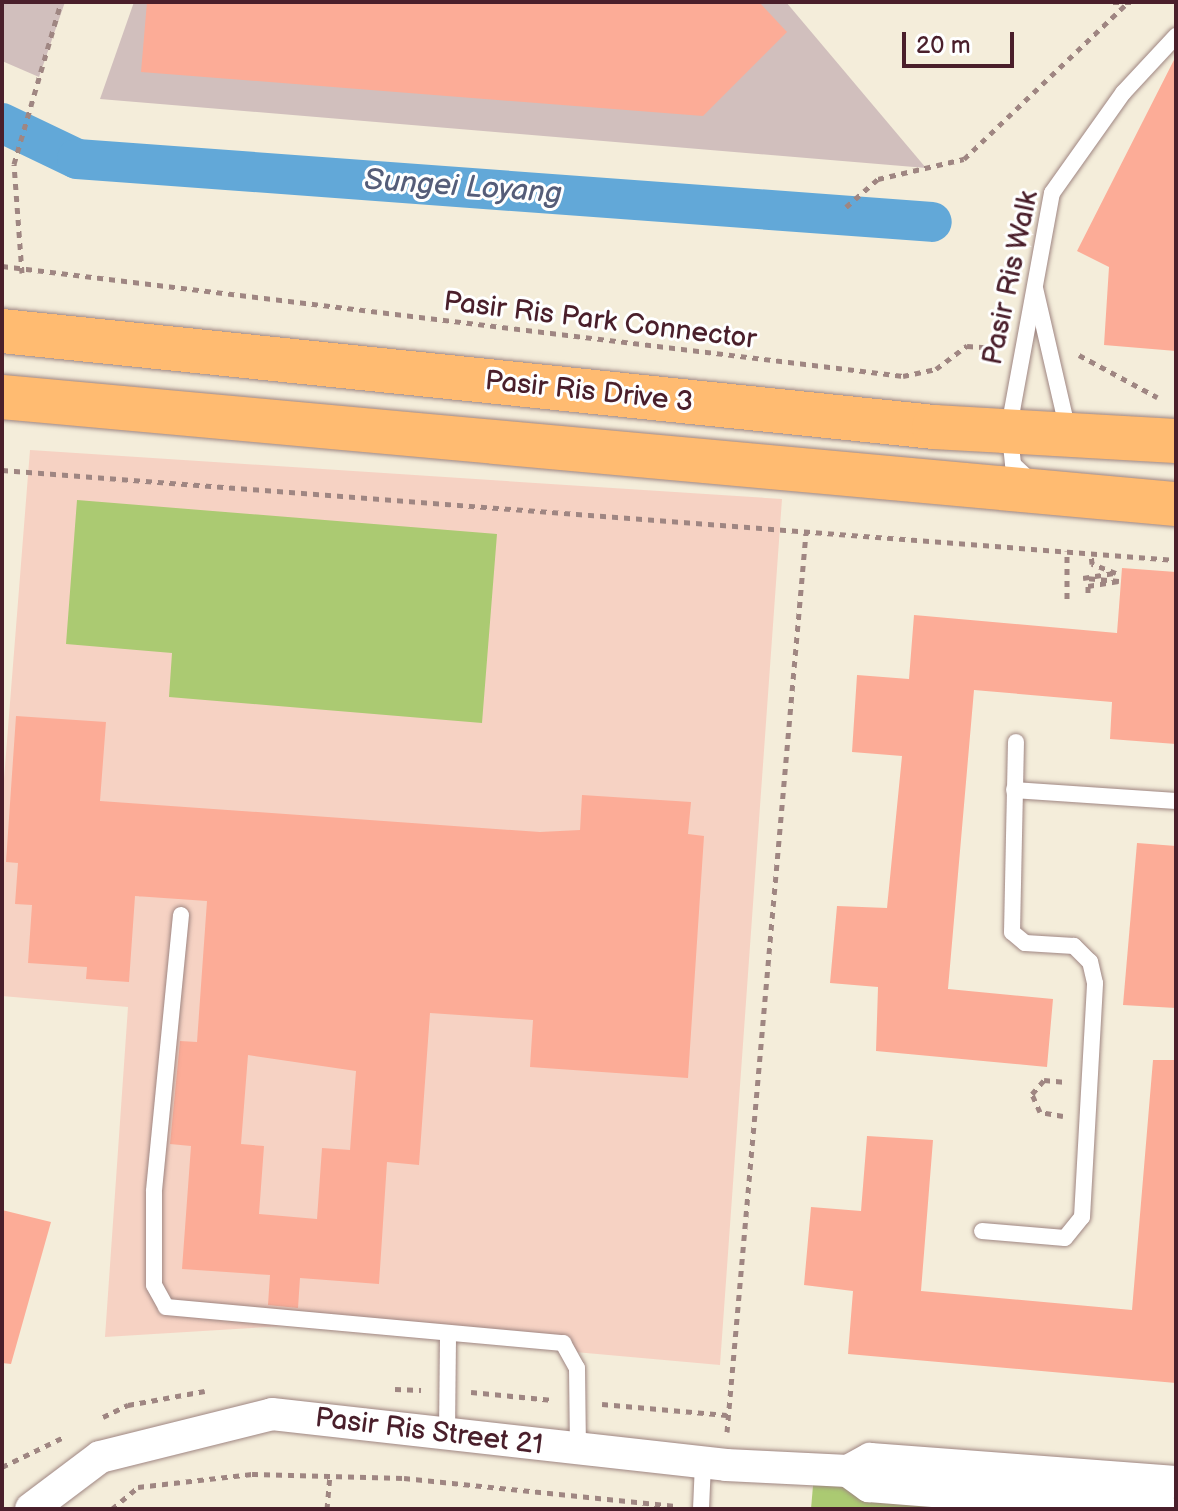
<!DOCTYPE html>
<style>
body{margin:0}
#map{position:relative;width:1178px;height:1511px;overflow:hidden;background:#f4edda;font-family:"Balsamiq Sans",sans-serif}
div>[style]{position:absolute}
.built>*{inset:0;background:#f6d2c3}
.industrial>*{inset:0;background:#d1bfbd}
.green>*{inset:0;background:#abca72}
.canal>*{height:40px;margin:-20px;padding:0 20px;transform-origin:20px;border-radius:20px;background:#62a8d8}
.building>*{inset:0;background:#fcac97}
.path>*{height:5px;margin-top:-2.5px;transform-origin:0;background:repeating-linear-gradient(90deg,#9f8682 0 6px,transparent 0 12px)}
.roads{filter:drop-shadow(0 0 2px #9f8682) drop-shadow(0 0 2px #9f8682)}
.lane>*{height:16px;margin:-8px;padding:0 8px;transform-origin:8px;border-radius:8px;background:#fff}
.street>*{height:32px;margin:-16px;padding:0 16px;transform-origin:16px;border-radius:16px;background:#fff}
.primary>*{height:44px;margin:-22px;padding:0 22px;transform-origin:22px;border-radius:22px;background:#ffbb71}
span{translate:-50% -50%;white-space:nowrap;text-align:center;line-height:1.15;-webkit-text-stroke:6px #fff;paint-order:stroke}
.street-label{font-size:28px;color:#4a1f2b}
.water-label{font-size:30px;color:#555d79;font-style:italic}
.frame{position:absolute;inset:0;border:4px solid #4a1f2b;pointer-events:none}
.scale{position:absolute;left:902px;top:32px;width:112px;height:36px;box-sizing:border-box;border:4px solid #4a1f2b;border-top:0;padding-left:10px;font-size:24px;line-height:28px;white-space:nowrap;color:#4a1f2b;-webkit-text-stroke:6px #fff;paint-order:stroke}
</style>
<div id="map">
<div class="built">
<div style="clip-path:polygon(30px 450px,782px 499px,720px 1365px,283px 1326px,105px 1337px,128px 1007px,2px 996px,2px 804px)"></div>
</div>
<div class="industrial">
<div style="clip-path:polygon(2px 2px,65px 2px,39px 77px,2px 61px)"></div>
<div style="clip-path:polygon(134px 2px,786px 2px,926px 168px,100px 99px)"></div>
</div>
<div class="green">
<div style="clip-path:polygon(77px 500px,497px 534px,482px 723px,169px 697px,172px 653px,66px 644px)"></div>
<div style="clip-path:polygon(814px 1474px,1099px 1509px,811px 1509px)"></div>
</div>
<div class="canal">
<div style="left:2px;top:123px;width:83px;rotate:25.6deg"></div>
<div style="left:77px;top:159px;width:857px;rotate:4.21deg"></div>
</div>
<div class="building">
<div style="clip-path:polygon(147px 2px,759px 2px,787px 32px,703px 116px,141px 72px)"></div>
<div style="clip-path:polygon(1176px 56px,1176px 351px,1104px 345px,1109px 267px,1077px 251px)"></div>
<div style="clip-path:polygon(1122px 568px,1176px 572px,1176px 744px,1110px 739px,1112px 702px,974px 690px,948px 989px,1053px 999px,1047px 1067px,876px 1051px,878px 987px,830px 983px,837px 906px,887px 908px,902px 756px,852px 752px,857px 675px,909px 679px,914px 615px,1117px 633px)"></div>
<div style="clip-path:polygon(evenodd,16px 716px,106px 722px,100px 801px,540px 832px,580px 830px,582px 795px,691px 802px,688px 834px,704px 836px,688px 1078px,530px 1067px,533px 1020px,430px 1013px,419px 1165px,387px 1162px,379px 1284px,300px 1278px,298px 1308px,268px 1305px,270px 1275px,182px 1269px,191px 1146px,170px 1144px,180px 1041px,197px 1042px,207px 901px,135px 896px,129px 982px,86px 979px,87px 967px,28px 963px,32px 905px,15px 904px,18px 863px,6px 862px,16px 716px,248px 1055px,356px 1071px,350px 1150px,322px 1148px,317px 1219px,259px 1214px,264px 1146px,241px 1144px,248px 1055px)"></div>
<div style="clip-path:polygon(1137px 843px,1176px 846px,1176px 1008px,1123px 1005px)"></div>
<div style="clip-path:polygon(1153px 1060px,1176px 1060px,1176px 1383px,848px 1354px,853px 1291px,804px 1285px,811px 1207px,861px 1211px,867px 1136px,933px 1140px,921px 1291px,1132px 1310px)"></div>
<div style="clip-path:polygon(2px 1210px,51px 1222px,11px 1364px,2px 1363px)"></div>
</div>
<div class="path">
<div style="left:1113px;top:2px;width:24px"></div>
<div style="left:846px;top:207px;width:43px;rotate:-41.2deg"></div>
<div style="left:878px;top:179px;width:88px;rotate:-13.1deg"></div>
<div style="left:964px;top:159px;width:223px;rotate:-43.7deg"></div>
<div style="left:2px;top:266px;width:908px;rotate:6.96deg"></div>
<div style="left:903px;top:376px;width:34px;rotate:-12deg"></div>
<div style="left:936px;top:369px;width:39px;rotate:-37deg"></div>
<div style="left:967px;top:346px;width:30px;rotate:4deg"></div>
<div style="left:22px;top:273px;width:109px;rotate:-94.2deg"></div>
<div style="left:14px;top:164px;width:169px;rotate:-73.8deg"></div>
<div style="left:1079px;top:355px;width:89px;rotate:28.3deg"></div>
<div style="left:2px;top:470px;width:1177px;rotate:4.38deg"></div>
<div style="left:1088px;top:593px;width:7px;rotate:-90deg"></div>
<div style="left:1088px;top:586px;width:31px;rotate:-9deg"></div>
<div style="left:1119px;top:581px;width:36px;rotate:-175deg"></div>
<div style="left:1083px;top:578px;width:33px;rotate:-9deg"></div>
<div style="left:1116px;top:573px;width:26px;rotate:-159deg"></div>
<div style="left:1092px;top:564px;width:11px;rotate:-95deg"></div>
<div style="left:1067px;top:599px;width:48px;rotate:-90deg"></div>
<div style="left:1063px;top:1116px;width:23px;rotate:-170deg"></div>
<div style="left:1040px;top:1112px;width:20px;rotate:-114deg"></div>
<div style="left:1032px;top:1094px;width:18px;rotate:-49deg"></div>
<div style="left:1044px;top:1080px;width:22px;rotate:5deg"></div>
<div style="left:395px;top:1389px;width:26px;rotate:2deg"></div>
<div style="left:471px;top:1392px;width:82px;rotate:5.6deg"></div>
<div style="left:602px;top:1404px;width:125px;rotate:5deg"></div>
<div style="left:103px;top:1417px;width:28px;rotate:-26deg"></div>
<div style="left:128px;top:1405px;width:78px;rotate:-10.3deg"></div>
<div style="left:727px;top:1432px;width:902px;rotate:-84.98deg"></div>
<div style="left:2px;top:1467px;width:71px;rotate:-25.8deg"></div>
<div style="left:112px;top:1509px;width:34px;rotate:-40deg"></div>
<div style="left:138px;top:1487px;width:115px;rotate:-6.5deg"></div>
<div style="left:252px;top:1474px;width:152px;rotate:1.5deg"></div>
<div style="left:404px;top:1478px;width:273px;rotate:5.9deg"></div>
<div style="left:327px;top:1509px;width:33px;rotate:-85deg"></div>
</div>
<div class="roads">
<div class="lane">
<div style="left:1035px;top:288px;width:147px;rotate:77deg"></div>
<div style="left:1032px;top:482px;width:26px;rotate:-137deg"></div>
<div style="left:1013px;top:464px;width:37px;rotate:-96deg"></div>
<div style="left:1009px;top:427px;width:238px;rotate:-79.6deg"></div>
<div style="left:1052px;top:193px;width:123px;rotate:-54.6deg"></div>
<div style="left:1123px;top:93px;width:78px;rotate:-47.1deg"></div>
<div style="left:1014px;top:790px;width:162px;rotate:3.9deg"></div>
<div style="left:181px;top:915px;width:278px;rotate:95.6deg"></div>
<div style="left:154px;top:1192px;width:93px;rotate:90deg"></div>
<div style="left:154px;top:1285px;width:25px;rotate:61deg"></div>
<div style="left:166px;top:1307px;width:399px;rotate:5.2deg"></div>
<div style="left:563px;top:1343px;width:29px;rotate:61deg"></div>
<div style="left:577px;top:1368px;width:81px;rotate:89.3deg"></div>
<div style="left:982px;top:1231px;width:83px;rotate:4.8deg"></div>
<div style="left:1065px;top:1238px;width:27px;rotate:-51deg"></div>
<div style="left:1082px;top:1217px;width:234px;rotate:-86.8deg"></div>
<div style="left:1095px;top:983px;width:22px;rotate:-103deg"></div>
<div style="left:1090px;top:962px;width:23px;rotate:-135deg"></div>
<div style="left:1074px;top:946px;width:49px;rotate:-176.5deg"></div>
<div style="left:1025px;top:943px;width:17px;rotate:-140deg"></div>
<div style="left:1012px;top:932px;width:190px;rotate:-88.8deg"></div>
<div style="left:447px;top:1433px;width:98px;rotate:-89.4deg"></div>
<div style="left:701px;top:1509px;width:46px;rotate:-87.5deg"></div>
</div>
<div class="street">
<div style="left:848px;top:1471px;width:26px;rotate:36deg"></div>
<div style="left:869px;top:1486px;width:294px;rotate:4.5deg"></div>
<div style="left:31px;top:1509px;width:86px;rotate:-37deg"></div>
<div style="left:100px;top:1457px;width:177px;rotate:-14deg"></div>
<div style="left:272px;top:1414px;width:457px;rotate:6.4deg"></div>
<div style="left:726px;top:1465px;width:122px;rotate:2.8deg"></div>
<div style="left:848px;top:1471px;width:25px;rotate:-29deg"></div>
<div style="left:870px;top:1459px;width:307px;rotate:4.3deg"></div>
</div>
<div class="primary">
<div style="left:2px;top:331px;width:937px;rotate:5.88deg"></div>
<div style="left:934px;top:427px;width:242px;rotate:3.3deg"></div>
<div style="left:2px;top:397px;width:1179px;rotate:5.21deg"></div>
</div>
</div>
<div class="street-label">
<span style="left:1011px;top:278px;rotate:-78deg">Pasir Ris Walk</span>
<span style="left:600px;top:321px;rotate:7deg">Pasir Ris Park Connector</span>
<span style="left:589px;top:392px;rotate:6deg">Pasir Ris Drive 3</span>
<span style="left:429px;top:1432px;rotate:7deg">Pasir Ris Street 21</span>
</div>
<div class="water-label">
<span style="left:463px;top:187px;rotate:4deg">Sungei Loyang</span>
</div>
<div class="frame"></div>
<div class="scale">20 m</div>
</div>
